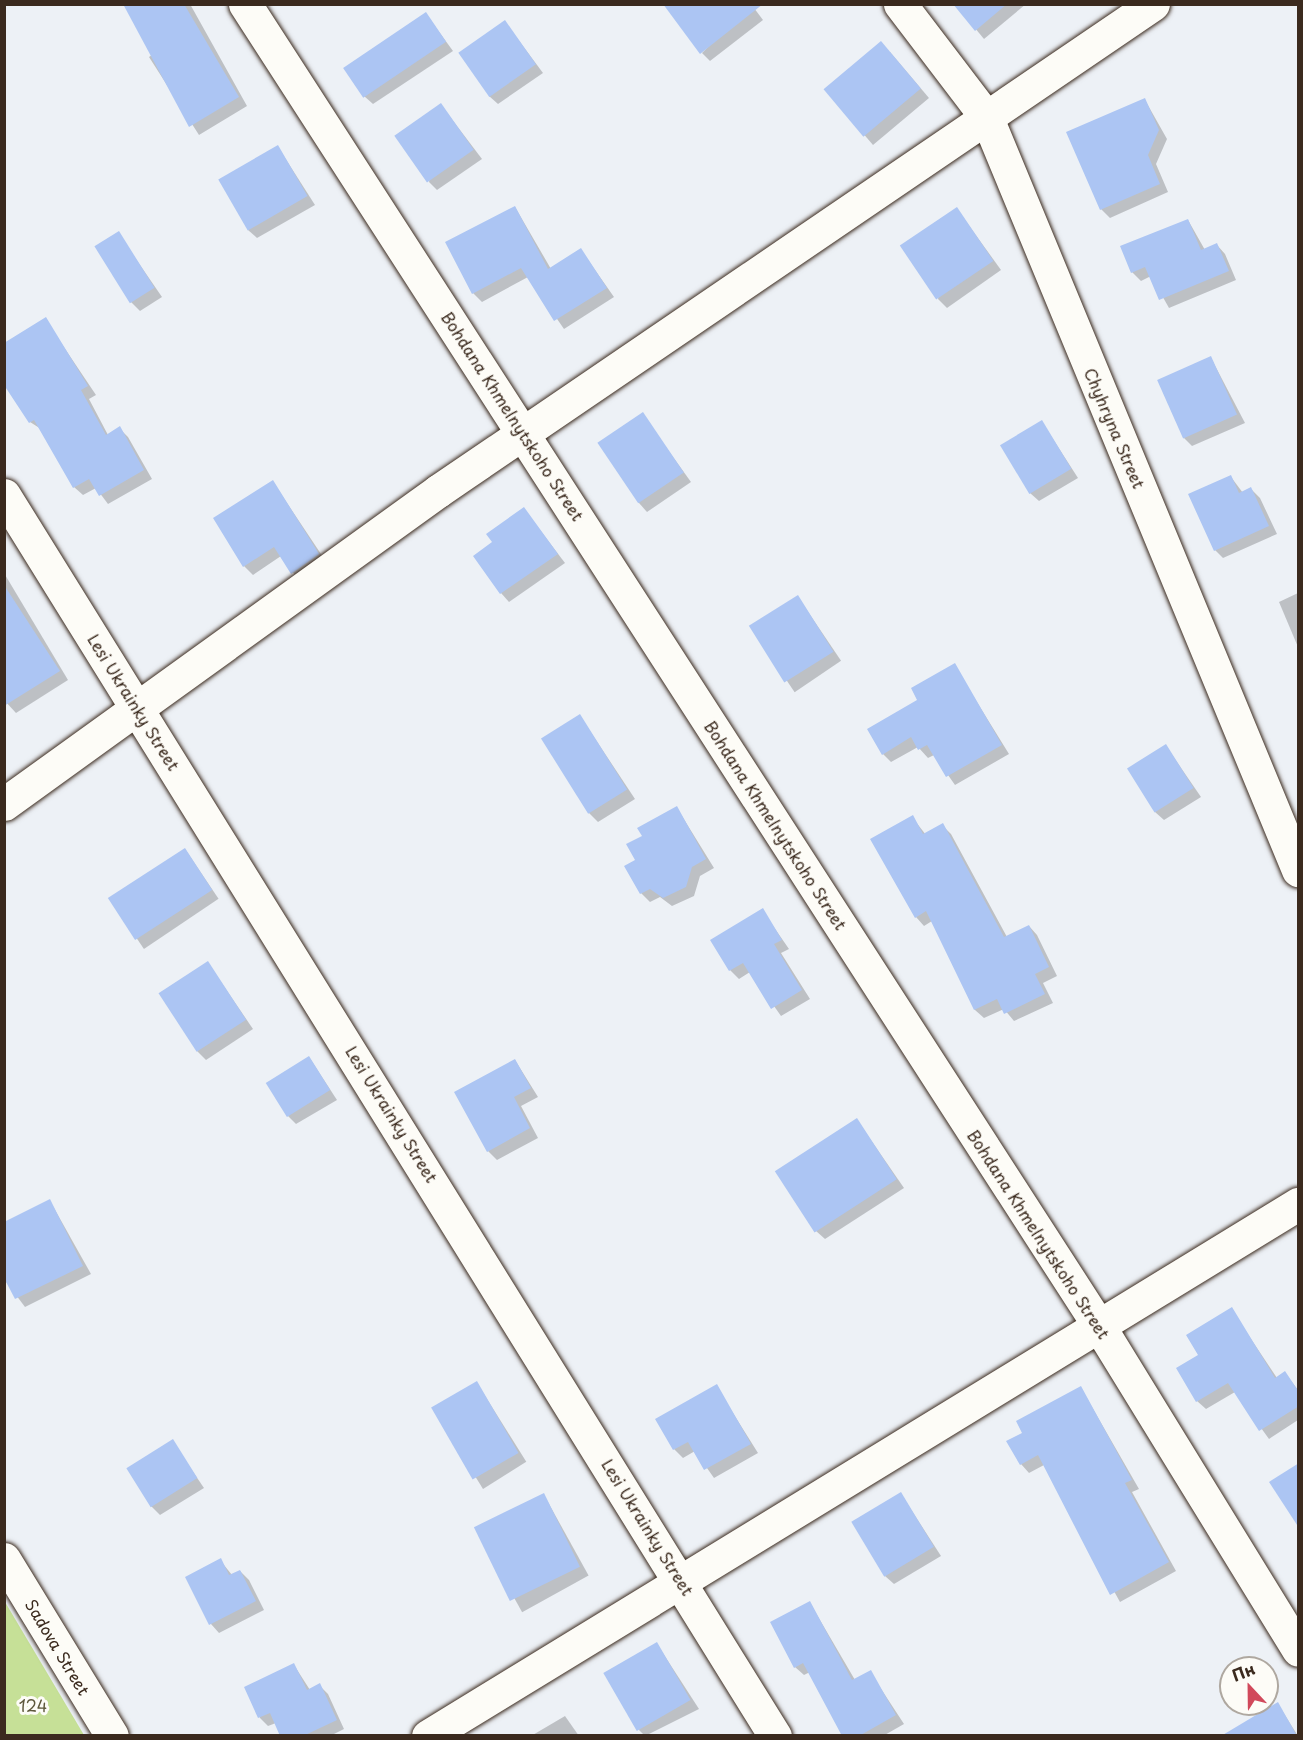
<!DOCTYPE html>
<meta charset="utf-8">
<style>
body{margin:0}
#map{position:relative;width:1303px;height:1740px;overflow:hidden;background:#edf1f6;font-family:"Playpen Sans",sans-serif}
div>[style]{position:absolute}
.green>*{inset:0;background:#c6e097}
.shadow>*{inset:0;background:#0003;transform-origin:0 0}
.building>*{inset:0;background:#acc5f3;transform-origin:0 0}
.roads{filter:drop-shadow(0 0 2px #3b2a1e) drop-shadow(0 0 2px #3b2a1e)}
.minor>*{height:33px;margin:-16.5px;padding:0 16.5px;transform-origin:16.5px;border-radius:16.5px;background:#fdfcf7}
span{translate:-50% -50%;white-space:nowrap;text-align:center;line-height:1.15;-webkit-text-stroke:6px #fdfcf7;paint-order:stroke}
.street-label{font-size:16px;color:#3b2a1e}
.park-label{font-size:16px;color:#5e583c}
.frame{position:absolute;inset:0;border:6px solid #3b2a1e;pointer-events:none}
.north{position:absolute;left:1219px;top:1656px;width:60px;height:60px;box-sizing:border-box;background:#fdfcf7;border:2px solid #afa8a0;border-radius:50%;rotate:338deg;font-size:16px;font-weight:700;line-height:24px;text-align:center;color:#3b2a1e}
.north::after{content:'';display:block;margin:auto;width:21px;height:27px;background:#d1495b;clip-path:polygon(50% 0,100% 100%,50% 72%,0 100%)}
</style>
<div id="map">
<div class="green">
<div style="clip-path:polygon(5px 1602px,84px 1735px,5px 1735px)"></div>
</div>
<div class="shadow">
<div style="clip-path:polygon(124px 4px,190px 4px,247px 106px,199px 135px,149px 57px,155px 53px)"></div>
<div style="clip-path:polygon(751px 4px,763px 20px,710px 61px,702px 53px)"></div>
<div style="clip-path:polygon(955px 4px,1026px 4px,984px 39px)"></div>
<div style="clip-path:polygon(426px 14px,453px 51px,373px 104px,364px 96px)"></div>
<div style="clip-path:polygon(505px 22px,543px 73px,498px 104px,489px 96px)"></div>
<div style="clip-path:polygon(890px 52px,929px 98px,873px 145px,825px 89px)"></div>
<div style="clip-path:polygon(1145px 100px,1167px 139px,1156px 164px,1168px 192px,1110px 218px,1101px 209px)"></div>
<div style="clip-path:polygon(441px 105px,482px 159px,437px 190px,429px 182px)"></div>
<div style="clip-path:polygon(278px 147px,315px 205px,257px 238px,248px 230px)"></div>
<div style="clip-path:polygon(515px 207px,551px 269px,581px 250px,614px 297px,564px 329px,528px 277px,482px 302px,473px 293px)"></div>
<div style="clip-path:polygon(957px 209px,1001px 270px,947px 308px,938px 299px)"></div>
<div style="clip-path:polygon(1188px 220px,1205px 250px,1217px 245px,1225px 254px,1236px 280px,1169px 308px,1151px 276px,1141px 281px,1132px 272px)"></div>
<div style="clip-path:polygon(118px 233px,162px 297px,140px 311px,131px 302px)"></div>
<div style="clip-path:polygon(45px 319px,96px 395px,89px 399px,108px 435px,119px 428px,128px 437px,152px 479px,108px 504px,96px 488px,83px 495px,74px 487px,41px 429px,30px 422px)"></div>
<div style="clip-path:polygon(1211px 358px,1245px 423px,1192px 446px,1183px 437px)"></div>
<div style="clip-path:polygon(642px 414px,691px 482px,647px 512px,639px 503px)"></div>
<div style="clip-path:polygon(1042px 422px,1078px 478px,1039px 501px,1030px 493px)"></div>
<div style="clip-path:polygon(1231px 477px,1243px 493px,1251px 489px,1260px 498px,1277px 534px,1223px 558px,1215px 550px)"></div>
<div style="clip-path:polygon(273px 482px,327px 563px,300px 582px,281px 556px,253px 575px,244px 566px)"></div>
<div style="clip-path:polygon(524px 509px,565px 563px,509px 602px,501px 593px,494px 543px)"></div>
<div style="clip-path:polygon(4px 573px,68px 680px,16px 713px,4px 700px)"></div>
<div style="clip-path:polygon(1298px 593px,1298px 647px,1279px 602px)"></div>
<div style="left:798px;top:597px;width:77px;height:56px;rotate:56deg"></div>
<div style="clip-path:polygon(954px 665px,1009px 754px,955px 785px,934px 755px,928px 758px,918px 747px,891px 762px,883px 754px,919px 700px)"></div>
<div style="clip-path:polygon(580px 716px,635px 799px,598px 822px,589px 813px)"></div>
<div style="clip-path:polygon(1166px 746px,1201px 797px,1164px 820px,1155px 812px)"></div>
<div style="clip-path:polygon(677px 808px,714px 868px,700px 876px,694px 896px,672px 906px,660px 897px,650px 902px,641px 893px,644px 837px)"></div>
<div style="clip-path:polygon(912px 817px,926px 835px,942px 825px,951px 834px,1007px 937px,1029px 926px,1037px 935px,1057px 976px,1043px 983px,1053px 1003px,1014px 1021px,1004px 1009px,984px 1018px,975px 1010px,932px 921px,924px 926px,916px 917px)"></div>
<div style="left:185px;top:849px;width:60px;height:90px;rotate:56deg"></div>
<div style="clip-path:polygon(762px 910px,789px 949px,781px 953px,810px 999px,781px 1016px,750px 972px,739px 979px,730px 970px)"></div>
<div style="clip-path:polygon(208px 963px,253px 1029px,206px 1060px,197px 1051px)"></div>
<div style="clip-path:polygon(309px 1057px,337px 1100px,296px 1124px,287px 1115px)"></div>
<div style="clip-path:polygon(515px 1060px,538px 1097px,521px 1106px,538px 1138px,497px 1160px,488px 1151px)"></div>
<div style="clip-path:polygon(857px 1120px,904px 1188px,825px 1239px,816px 1231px)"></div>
<div style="clip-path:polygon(50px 1201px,91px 1274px,25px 1307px,4px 1279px,4px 1223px)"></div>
<div style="clip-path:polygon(1231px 1309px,1277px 1378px,1285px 1373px,1298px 1390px,1298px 1420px,1269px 1439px,1235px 1392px,1206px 1409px,1197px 1401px,1200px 1356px)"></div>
<div style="left:477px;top:1383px;width:93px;height:51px;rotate:58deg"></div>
<div style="clip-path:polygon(716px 1386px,758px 1453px,714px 1478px,695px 1451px,683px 1458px,674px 1449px)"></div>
<div style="clip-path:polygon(1081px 1388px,1139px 1489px,1132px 1492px,1176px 1571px,1120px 1602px,1044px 1465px,1029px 1473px,1021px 1464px,1024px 1433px)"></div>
<div style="clip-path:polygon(172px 1441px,204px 1488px,160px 1515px,151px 1506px)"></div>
<div style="clip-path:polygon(901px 1494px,941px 1556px,894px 1584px,885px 1576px)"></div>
<div style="left:544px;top:1495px;width:92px;height:76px;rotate:61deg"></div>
<div style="clip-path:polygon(220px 1560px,232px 1575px,240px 1571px,249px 1580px,264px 1610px,219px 1633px,211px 1624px)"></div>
<div style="clip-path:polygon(810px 1603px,855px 1680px,870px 1672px,904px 1724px,883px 1736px,844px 1736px,810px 1672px,804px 1675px,795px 1667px)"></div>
<div style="clip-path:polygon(657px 1644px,699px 1709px,645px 1736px,639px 1730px)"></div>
<div style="clip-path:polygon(294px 1665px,310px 1690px,319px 1685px,328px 1694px,344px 1729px,330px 1736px,282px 1736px,276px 1723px,268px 1726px,260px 1718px,246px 1688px)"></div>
<div style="clip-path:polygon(1278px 1704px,1298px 1736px,1235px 1736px)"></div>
<div style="clip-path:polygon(565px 1716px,579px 1736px,531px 1736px)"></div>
</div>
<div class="building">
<div style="clip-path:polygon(123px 4px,184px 4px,239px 97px,189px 127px)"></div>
<div style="clip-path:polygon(663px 4px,763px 4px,700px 54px)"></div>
<div style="clip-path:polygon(953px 4px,1007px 4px,975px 31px)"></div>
<div style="left:426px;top:12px;width:36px;height:100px;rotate:56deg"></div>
<div style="left:505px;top:20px;width:54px;height:57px;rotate:55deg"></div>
<div style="left:881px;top:41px;width:62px;height:75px;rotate:50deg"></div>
<div style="clip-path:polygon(1145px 98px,1159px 130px,1148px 155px,1160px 184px,1100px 210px,1066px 132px)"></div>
<div style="left:441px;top:103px;width:57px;height:57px;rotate:55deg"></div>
<div style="left:278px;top:145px;width:59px;height:69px;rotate:60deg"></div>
<div style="clip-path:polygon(515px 206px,548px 269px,581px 248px,607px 288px,554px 321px,521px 268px,472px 294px,445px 242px)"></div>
<div style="left:957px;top:207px;width:65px;height:69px;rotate:56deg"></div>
<div style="clip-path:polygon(1188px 219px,1201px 250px,1217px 243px,1229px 271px,1159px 300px,1145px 267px,1131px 273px,1120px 246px)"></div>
<div style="left:119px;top:231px;width:67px;height:29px;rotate:58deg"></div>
<div style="clip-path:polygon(46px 317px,88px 386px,81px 390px,106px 435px,120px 426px,144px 470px,99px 496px,89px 479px,73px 488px,34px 420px,29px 423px,4px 385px,4px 343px)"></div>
<div style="left:1211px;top:356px;width:64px;height:59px;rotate:66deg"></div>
<div style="left:643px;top:412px;width:73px;height:55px;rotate:56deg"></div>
<div style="left:1042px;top:420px;width:57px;height:49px;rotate:59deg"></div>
<div style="clip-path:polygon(1231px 475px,1239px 493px,1251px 487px,1269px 526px,1214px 551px,1188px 494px)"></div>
<div style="clip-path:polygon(273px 480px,319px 554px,291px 574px,274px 547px,243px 567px,213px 518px)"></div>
<div style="clip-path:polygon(524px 507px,558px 554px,500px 594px,473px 556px,492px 542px,486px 534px)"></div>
<div style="clip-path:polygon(4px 585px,60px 671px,4px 706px)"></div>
<div style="left:798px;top:595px;width:67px;height:58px;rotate:58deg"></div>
<div style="clip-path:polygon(955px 663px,1002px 745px,946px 777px,927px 745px,918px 750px,911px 737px,882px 755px,867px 729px,917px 700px,911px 688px)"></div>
<div style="left:580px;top:714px;width:89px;height:46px;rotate:58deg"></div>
<div style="left:1166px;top:744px;width:52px;height:46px;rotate:58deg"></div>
<div style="clip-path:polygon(677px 806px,706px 859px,692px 867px,686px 887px,663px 898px,650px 889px,640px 894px,624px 866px,635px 860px,626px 844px,642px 836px,637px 828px)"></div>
<div style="clip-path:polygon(913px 815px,923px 834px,943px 823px,1004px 937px,1029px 925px,1049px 967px,1035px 974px,1045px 994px,1004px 1014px,997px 999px,974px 1010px,926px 911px,915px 918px,870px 839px)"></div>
<div style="left:185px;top:848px;width:50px;height:92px;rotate:57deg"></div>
<div style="clip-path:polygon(763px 908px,782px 940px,774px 944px,802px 990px,771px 1009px,743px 963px,729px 971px,710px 940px)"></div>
<div style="left:208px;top:961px;width:70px;height:59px;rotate:57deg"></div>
<div style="left:309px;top:1056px;width:40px;height:51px;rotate:58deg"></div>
<div style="clip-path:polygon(515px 1059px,531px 1088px,514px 1097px,530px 1128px,487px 1152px,454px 1092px)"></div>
<div style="left:857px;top:1118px;width:73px;height:98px;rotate:57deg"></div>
<div style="clip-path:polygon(50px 1199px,83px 1266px,15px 1299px,4px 1278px,4px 1222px)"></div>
<div style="clip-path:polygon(1232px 1307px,1275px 1378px,1285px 1371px,1299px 1392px,1299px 1406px,1259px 1431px,1228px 1383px,1196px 1402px,1176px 1368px,1198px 1355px,1186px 1335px)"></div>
<div style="left:477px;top:1381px;width:83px;height:53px;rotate:60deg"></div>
<div style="clip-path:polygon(717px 1384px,751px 1444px,704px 1470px,688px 1442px,673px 1450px,655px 1419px)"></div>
<div style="clip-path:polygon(1081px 1386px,1132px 1480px,1125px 1483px,1169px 1562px,1110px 1595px,1038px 1455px,1020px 1465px,1006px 1441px,1022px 1433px,1016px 1421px)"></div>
<div style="left:173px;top:1439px;width:46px;height:55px;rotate:58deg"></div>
<div style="clip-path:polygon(1299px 1463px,1299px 1528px,1269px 1482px)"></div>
<div style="left:901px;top:1492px;width:64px;height:58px;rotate:59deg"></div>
<div style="left:544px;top:1493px;width:82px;height:78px;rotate:64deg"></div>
<div style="clip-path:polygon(221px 1558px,229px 1575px,240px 1570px,256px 1601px,209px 1625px,185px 1577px)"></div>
<div style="clip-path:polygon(810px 1601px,852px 1680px,871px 1670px,896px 1715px,859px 1736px,842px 1736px,803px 1663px,794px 1668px,770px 1622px)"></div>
<div style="left:657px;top:1642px;width:67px;height:62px;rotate:60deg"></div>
<div style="clip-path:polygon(294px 1663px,307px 1690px,320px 1683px,337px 1720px,303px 1736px,280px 1736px,270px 1713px,258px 1718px,244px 1687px)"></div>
<div style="clip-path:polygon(1278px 1702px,1297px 1736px,1221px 1736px)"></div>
</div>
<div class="roads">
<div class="minor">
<div style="left:245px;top:4px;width:1574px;rotate:57.14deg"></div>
<div style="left:1099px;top:1326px;width:380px;rotate:58.4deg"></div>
<div style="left:900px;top:4px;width:143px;rotate:52.7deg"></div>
<div style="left:987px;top:118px;width:814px;rotate:67.53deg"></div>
<div style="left:4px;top:495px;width:1461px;rotate:58.15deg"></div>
<div style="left:4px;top:804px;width:535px;rotate:-35.8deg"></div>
<div style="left:438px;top:491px;width:865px;rotate:-34.26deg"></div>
<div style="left:4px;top:1559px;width:207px;rotate:58.6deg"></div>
<div style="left:428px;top:1736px;width:1020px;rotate:-31.45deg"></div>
</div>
</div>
<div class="street-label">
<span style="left:513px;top:416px;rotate:57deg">Bohdana Khmelnytskoho Street</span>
<span style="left:1115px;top:428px;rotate:67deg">Chyhryna Street</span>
<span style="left:134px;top:702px;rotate:58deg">Lesi Ukrainky Street</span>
<span style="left:776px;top:825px;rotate:57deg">Bohdana Khmelnytskoho Street</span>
<span style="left:392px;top:1114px;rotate:58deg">Lesi Ukrainky Street</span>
<span style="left:1039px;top:1234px;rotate:57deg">Bohdana Khmelnytskoho Street</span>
<span style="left:648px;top:1527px;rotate:58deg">Lesi Ukrainky Street</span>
<span style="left:58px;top:1647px;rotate:59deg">Sadova Street</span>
</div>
<div class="park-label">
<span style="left:33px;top:1705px">124</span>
</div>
<div class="frame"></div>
<div class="north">Пн</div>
</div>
